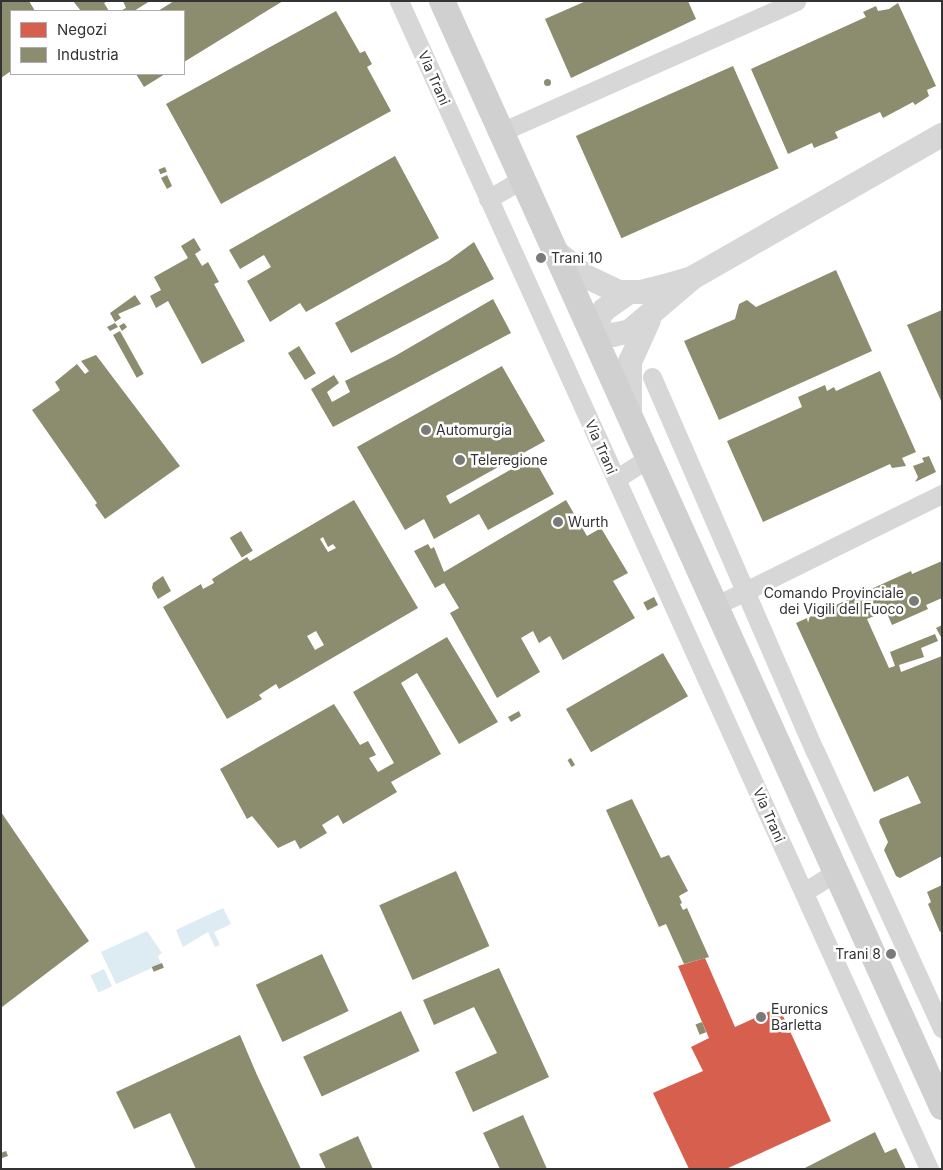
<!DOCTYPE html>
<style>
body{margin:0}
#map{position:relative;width:943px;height:1170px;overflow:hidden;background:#fff;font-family:Inter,sans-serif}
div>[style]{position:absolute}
.water>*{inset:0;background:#ddebf3;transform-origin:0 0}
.shops>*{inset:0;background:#d6604d}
.industry>*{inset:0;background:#8c8c6e;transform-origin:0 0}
.round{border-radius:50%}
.minor>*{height:19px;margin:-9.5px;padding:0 9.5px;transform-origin:9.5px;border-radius:9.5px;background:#d7d7d7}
.tertiary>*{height:24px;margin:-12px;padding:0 12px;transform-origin:12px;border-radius:12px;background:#d7d7d7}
.secondary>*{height:26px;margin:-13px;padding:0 13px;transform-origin:13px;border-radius:13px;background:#d0d0d0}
.dots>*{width:14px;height:14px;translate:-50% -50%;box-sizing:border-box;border:2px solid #fff;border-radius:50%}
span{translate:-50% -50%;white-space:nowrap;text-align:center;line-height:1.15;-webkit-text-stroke:5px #fff;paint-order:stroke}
.street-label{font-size:14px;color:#333}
.poi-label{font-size:14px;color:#333}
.left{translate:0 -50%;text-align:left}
.right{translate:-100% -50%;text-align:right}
.frame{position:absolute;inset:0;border:2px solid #333;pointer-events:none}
.legend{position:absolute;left:10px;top:10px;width:175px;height:65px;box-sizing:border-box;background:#fff;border:1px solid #adadad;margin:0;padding:6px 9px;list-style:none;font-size:15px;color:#333}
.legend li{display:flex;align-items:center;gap:10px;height:25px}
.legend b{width:25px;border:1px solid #adadad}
</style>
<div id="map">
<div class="water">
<div style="clip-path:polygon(223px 908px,231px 924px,214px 932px,220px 945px,215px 947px,208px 932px,183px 947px,176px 930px)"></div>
<div style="clip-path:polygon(147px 931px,162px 953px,158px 956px,161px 964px,116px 984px,101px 952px)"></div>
<div style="left:104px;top:969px;width:19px;height:15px;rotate:65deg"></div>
</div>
<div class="shops">
<div style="clip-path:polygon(705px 958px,735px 1027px,779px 1007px,831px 1121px,726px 1169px,689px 1169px,653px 1093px,703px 1071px,691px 1047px,709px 1038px,678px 966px)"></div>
</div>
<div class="industry">
<div style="clip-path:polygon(1px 1px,29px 1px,35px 11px,11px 11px,11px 71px,1px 78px)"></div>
<div style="clip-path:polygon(73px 1px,108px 1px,104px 3px,109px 11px,81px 11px)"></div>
<div style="clip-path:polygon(123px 1px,150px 1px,134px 11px,120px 11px,126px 8px)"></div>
<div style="clip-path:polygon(174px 1px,283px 1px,184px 62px,184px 11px,158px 11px)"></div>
<div style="clip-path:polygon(586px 1px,688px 1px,696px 19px,571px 78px,545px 19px)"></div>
<div style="clip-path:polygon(898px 3px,936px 86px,927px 90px,929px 96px,915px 105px,913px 102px,883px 118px,880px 112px,835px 132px,838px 138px,814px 148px,812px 143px,788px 154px,751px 69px,866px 17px,863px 12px,876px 6px,878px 11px,889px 9px)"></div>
<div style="clip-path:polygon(336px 11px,360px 53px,365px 51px,372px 64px,367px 67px,391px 111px,221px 204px,166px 104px)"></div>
<div style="left:733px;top:66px;width:112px;height:172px;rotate:66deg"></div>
<div style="clip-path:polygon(136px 74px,165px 74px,144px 87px)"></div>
<div class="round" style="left:543.5px;top:78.5px;width:7px;height:7px"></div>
<div style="clip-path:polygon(395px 156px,439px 238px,306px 312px,300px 303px,270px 322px,247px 281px,271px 267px,264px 255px,240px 269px,229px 250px)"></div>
<div style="left:165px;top:167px;width:5px;height:7px;rotate:68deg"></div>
<div style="clip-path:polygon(167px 175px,172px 186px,167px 189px,161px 178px)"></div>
<div style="clip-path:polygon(194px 238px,201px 250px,195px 254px,202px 266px,208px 262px,219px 282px,214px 284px,245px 341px,202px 364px,168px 301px,156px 308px,150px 296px,161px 290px,154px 277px,188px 258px,181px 246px)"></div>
<div style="clip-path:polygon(474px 242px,494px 279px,351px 353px,335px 323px,448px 261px)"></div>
<div style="clip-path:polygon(836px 270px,872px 351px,719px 420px,684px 341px,735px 319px,739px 304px,747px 300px,756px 307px)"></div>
<div style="clip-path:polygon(135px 295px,141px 304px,118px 314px,121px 318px,115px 322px,110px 313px)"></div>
<div style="clip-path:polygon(493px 299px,511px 333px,333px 427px,311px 389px,334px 375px,339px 383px,327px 392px,332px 402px,350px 392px,345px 381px,395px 356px)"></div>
<div style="clip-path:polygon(942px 310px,942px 403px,907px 325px)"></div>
<div style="clip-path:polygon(115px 323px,118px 327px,110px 331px,107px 327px)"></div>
<div style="clip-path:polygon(124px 323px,127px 327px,122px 331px,119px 326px)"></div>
<div style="left:120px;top:331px;width:49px;height:8px;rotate:61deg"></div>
<div style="left:299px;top:346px;width:32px;height:13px;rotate:58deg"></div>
<div style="clip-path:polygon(96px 355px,180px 466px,105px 519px,95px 505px,97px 503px,32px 410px,60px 390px,55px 382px,77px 364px,85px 374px,89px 371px,81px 361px)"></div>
<div style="clip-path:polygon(502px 366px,545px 441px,446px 496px,450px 504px,533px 457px,554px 494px,488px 530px,479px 514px,434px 539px,424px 519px,405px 530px,357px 447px)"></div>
<div style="clip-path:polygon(880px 371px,916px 452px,902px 458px,906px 466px,892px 468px,890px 464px,763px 522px,727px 441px,802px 407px,798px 397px,825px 385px,827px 391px,834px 387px,836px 391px)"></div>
<div style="clip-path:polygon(929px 456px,936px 472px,915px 482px,918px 477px,913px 466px,924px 462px,922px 458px)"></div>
<div style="clip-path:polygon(evenodd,354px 500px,418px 608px,279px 689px,276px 684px,259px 695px,262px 699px,227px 719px,163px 607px,201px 584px,203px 589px,214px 583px,212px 579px,247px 557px,250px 561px,354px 500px,323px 537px,328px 547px,333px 544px,336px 548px,328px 552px,320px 539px,323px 537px,354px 500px,316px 631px,324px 645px,315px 650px,307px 636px,316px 631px)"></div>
<div style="clip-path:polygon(566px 500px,587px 536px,601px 528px,628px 573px,613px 581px,635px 618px,563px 660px,550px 636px,539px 643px,533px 631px,521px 638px,540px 672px,497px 698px,450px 613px,459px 608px,444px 583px,435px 588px,414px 551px,428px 544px,431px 549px,434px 547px,444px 572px)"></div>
<div style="left:241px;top:531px;width:23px;height:13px;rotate:59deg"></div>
<div style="clip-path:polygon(942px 561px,942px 598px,926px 605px,928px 609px,892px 625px,886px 611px,867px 619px,889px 668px,895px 666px,890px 652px,935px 634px,938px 641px,921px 648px,924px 657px,899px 665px,901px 672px,942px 656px,942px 856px,900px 878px,896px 876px,884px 850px,888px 842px,879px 822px,880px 819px,921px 803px,908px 776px,874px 792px,796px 623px,911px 571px,912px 574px)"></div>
<div style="clip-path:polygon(163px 576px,171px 591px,158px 599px,152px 588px,153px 583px)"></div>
<div style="left:654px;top:597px;width:9px;height:12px;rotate:63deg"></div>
<div style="clip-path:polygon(942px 625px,942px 639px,936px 628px)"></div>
<div style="clip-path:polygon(447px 637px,498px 722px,459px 744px,417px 673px,401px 683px,441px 754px,391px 782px,397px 792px,343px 824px,338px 815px,322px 825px,327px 833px,300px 849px,295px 840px,278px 848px,252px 816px,247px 819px,220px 769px,334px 704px,360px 745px,368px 741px,376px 755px,369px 758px,378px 772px,394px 763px,353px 692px)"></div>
<div style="left:663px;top:653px;width:50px;height:112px;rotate:60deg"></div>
<div style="clip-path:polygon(519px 711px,521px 716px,511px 722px,508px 717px)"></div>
<div style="left:571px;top:758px;width:8px;height:4px;rotate:60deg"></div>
<div style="clip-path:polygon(632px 799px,661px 858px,669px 855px,688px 891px,679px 896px,682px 903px,680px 904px,683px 910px,687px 908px,709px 957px,684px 964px,666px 924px,659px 927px,606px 810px)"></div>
<div style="clip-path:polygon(1px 812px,89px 941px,2px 1007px,1px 1006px)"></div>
<div style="left:456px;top:871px;width:82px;height:84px;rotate:66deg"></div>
<div style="clip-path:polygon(942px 885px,942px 931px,940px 932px,928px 904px,931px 902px,927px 892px)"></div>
<div style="left:322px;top:954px;width:63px;height:73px;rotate:65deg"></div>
<div style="left:162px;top:963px;width:5px;height:11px;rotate:68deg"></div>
<div style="clip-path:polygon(499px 968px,549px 1077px,473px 1112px,455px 1072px,497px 1053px,474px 1007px,434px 1025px,423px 1000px)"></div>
<div style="left:401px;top:1011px;width:44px;height:108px;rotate:65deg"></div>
<div style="left:702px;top:1022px;width:11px;height:7px;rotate:68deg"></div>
<div style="clip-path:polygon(240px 1035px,257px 1075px,301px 1169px,196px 1169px,170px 1113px,134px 1129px,116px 1092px)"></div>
<div style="clip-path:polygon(523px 1115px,547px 1169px,500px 1169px,483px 1133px)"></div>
<div style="clip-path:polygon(875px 1132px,885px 1153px,896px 1148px,906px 1169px,803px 1169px)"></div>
<div style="clip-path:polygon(358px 1136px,373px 1169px,326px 1169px,319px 1154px)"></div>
<div style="clip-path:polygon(6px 1151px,8px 1156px,2px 1158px,1px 1153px)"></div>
</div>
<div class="minor">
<div style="left:399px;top:1px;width:1283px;rotate:65.59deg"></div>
<div style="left:501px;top:132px;width:323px;rotate:-23.9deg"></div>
<div style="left:488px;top:199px;width:39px;rotate:-30deg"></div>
<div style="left:652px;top:377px;width:408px;rotate:66.5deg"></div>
<div style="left:815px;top:751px;width:305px;rotate:65.4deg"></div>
<div style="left:616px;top:479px;width:40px;rotate:-32.9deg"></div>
<div style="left:715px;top:606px;width:253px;rotate:-26.3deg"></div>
<div style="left:804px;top:892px;width:38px;rotate:-32deg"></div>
</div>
<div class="tertiary">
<div style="left:554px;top:250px;width:43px;rotate:39.3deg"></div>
<div style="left:587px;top:277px;width:35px;rotate:25deg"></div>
<div style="left:619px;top:292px;width:22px"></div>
<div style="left:641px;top:292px;width:32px;rotate:-14deg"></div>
<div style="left:672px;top:284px;width:21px;rotate:-17deg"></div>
<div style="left:692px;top:278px;width:288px;rotate:-29.8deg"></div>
<div style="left:628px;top:293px;width:29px;rotate:145deg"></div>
<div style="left:604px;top:310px;width:25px;rotate:122deg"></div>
<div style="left:591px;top:331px;width:22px;rotate:10deg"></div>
<div style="left:613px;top:335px;width:17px;rotate:-13deg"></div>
<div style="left:630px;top:331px;width:77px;rotate:-40.3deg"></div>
<div style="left:630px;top:412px;width:50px;rotate:-90deg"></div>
<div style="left:630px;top:362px;width:46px;rotate:-65.7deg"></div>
</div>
<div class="secondary">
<div style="left:442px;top:1px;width:1214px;rotate:65.67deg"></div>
</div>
<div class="dots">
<div style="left:541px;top:258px;background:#7a7a7a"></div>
<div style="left:426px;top:430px;background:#7a7a7a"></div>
<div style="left:460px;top:460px;background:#7a7a7a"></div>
<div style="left:558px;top:522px;background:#7a7a7a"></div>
<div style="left:914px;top:601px;background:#7a7a7a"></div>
<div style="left:891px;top:954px;background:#7a7a7a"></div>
<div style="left:761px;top:1017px;background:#7a7a7a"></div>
</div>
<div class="street-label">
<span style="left:434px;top:78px;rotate:66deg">Via Trani</span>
<span style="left:601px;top:447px;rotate:66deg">Via Trani</span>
<span style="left:769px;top:815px;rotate:66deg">Via Trani</span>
</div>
<div class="poi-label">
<span class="left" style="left:551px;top:258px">Trani 10</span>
<span class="left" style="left:436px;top:430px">Automurgia</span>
<span class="left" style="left:470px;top:460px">Teleregione</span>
<span class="left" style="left:568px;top:522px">Wurth</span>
<span class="right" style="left:904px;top:601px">Comando Provinciale<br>dei Vigili del Fuoco</span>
<span class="right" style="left:881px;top:954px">Trani 8</span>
<span class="left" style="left:771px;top:1017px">Euronics<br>Barletta</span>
</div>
<div class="frame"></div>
<ul class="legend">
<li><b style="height:14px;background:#d6604d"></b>Negozi</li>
<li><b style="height:14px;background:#8c8c6e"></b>Industria</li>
</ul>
</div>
